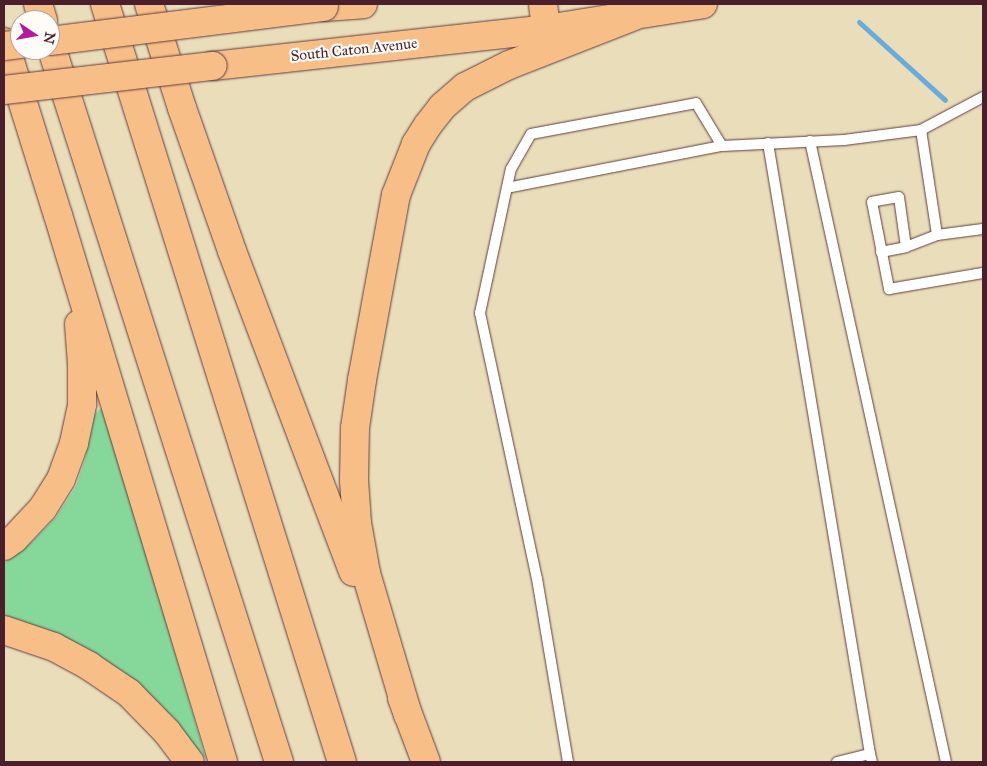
<!DOCTYPE html>
<style>
body{margin:0}
#map{position:relative;width:987px;height:766px;overflow:hidden;background:#e9deb9;font-family:"IM FELL Great Primer",serif}
div>[style]{position:absolute}
.green>*{inset:0;background:#85d89a}
.stream>*{height:5px;margin:-2.5px;padding:0 2.5px;transform-origin:2.5px;border-radius:2.5px;background:#69abdd}
.roads{filter:drop-shadow(0 0 1px #623c40) drop-shadow(0 0 1px #623c40)}
.lane>*{height:10px;margin:-5px;padding:0 5px;transform-origin:5px;border-radius:5px;background:#fff}
.primary>*{height:28px;margin:-14px;padding:0 14px;transform-origin:14px;border-radius:14px;background:#f7be88}
.highway>*{height:28px;margin:-14px;padding:0 14px;transform-origin:14px;border-radius:14px;background:#f7be88}
.bridges{filter:drop-shadow(0 0 1px #623c40) drop-shadow(0 0 1px #623c40)}
.primary-bridge>*{height:28px;margin:-14px;padding:0 14px;transform-origin:14px;border-radius:14px;background:#f7be88}
span{translate:-50% -50%;white-space:nowrap;text-align:center;line-height:1.15;-webkit-text-stroke:4.5px #fdfcf7;paint-order:stroke}
.street-label{font-size:15px;color:#4a1f2b}
.frame{position:absolute;inset:0;border:5px solid #4a1f2b;pointer-events:none}
.north{position:absolute;left:10px;top:10px;width:50px;height:50px;box-sizing:border-box;background:#fdfcf7;border:1px solid #b5a4a5;border-radius:50%;rotate:102deg;font-size:14px;font-weight:700;line-height:20px;text-align:center;color:#4a1f2b}
.north::after{content:'';display:block;margin:auto;width:18px;height:22px;background:#b5179e;clip-path:polygon(50% 0,100% 100%,50% 72%,0 100%)}
</style>
<div id="map">
<div class="green">
<div style="clip-path:polygon(103px 406px,206px 759px,161px 705px,113px 668px,4px 621px,4px 563px,33px 541px,56px 517px,76px 486px,85px 459px,95px 414px)"></div>
</div>
<div class="stream">
<div style="left:859px;top:22px;width:116px;rotate:42.2deg"></div>
</div>
<div class="roads">
<div class="lane">
<div style="left:921px;top:130px;width:106px;rotate:81.3deg"></div>
<div style="left:937px;top:235px;width:46px;rotate:-7.4deg"></div>
<div style="left:810px;top:141px;width:636px;rotate:77.65deg"></div>
<div style="left:768px;top:143px;width:619px;rotate:80.52deg"></div>
<div style="left:507px;top:188px;width:219px;rotate:-11.1deg"></div>
<div style="left:937px;top:235px;width:33px;rotate:159deg"></div>
<div style="left:906px;top:247px;width:50px;rotate:-98deg"></div>
<div style="left:899px;top:197px;width:27px;rotate:170deg"></div>
<div style="left:872px;top:202px;width:89px;rotate:78.9deg"></div>
<div style="left:889px;top:289px;width:95px;rotate:-9.7deg"></div>
<div style="left:881px;top:252px;width:25px;rotate:-11deg"></div>
<div style="left:568px;top:762px;width:186px;rotate:-99.6deg"></div>
<div style="left:537px;top:579px;width:272px;rotate:-102.1deg"></div>
<div style="left:480px;top:313px;width:147px;rotate:-77.9deg"></div>
<div style="left:511px;top:169px;width:40px;rotate:-60.3deg"></div>
<div style="left:531px;top:134px;width:168px;rotate:-10.6deg"></div>
<div style="left:696px;top:103px;width:50px;rotate:58.8deg"></div>
<div style="left:722px;top:146px;width:122px;rotate:-2.8deg"></div>
<div style="left:844px;top:140px;width:78px;rotate:-7.4deg"></div>
<div style="left:921px;top:130px;width:70px;rotate:-28deg"></div>
<div style="left:837px;top:762px;width:34px;rotate:-14deg"></div>
<div style="left:870px;top:754px;width:8px;rotate:76deg"></div>
</div>
<div class="primary">
<div style="left:324px;top:7px;width:39px;rotate:-4deg"></div>
<div style="left:213px;top:66px;width:335px;rotate:-6.3deg"></div>
<div style="left:546px;top:29px;width:159px;rotate:-9deg"></div>
</div>
<div class="highway">
<div style="left:38px;top:4px;width:17px;rotate:73deg"></div>
<div style="left:105px;top:4px;width:794px;rotate:72.64deg"></div>
<div style="left:149px;top:4px;width:109px;rotate:72.4deg"></div>
<div style="left:182px;top:108px;width:151px;rotate:70.7deg"></div>
<div style="left:232px;top:251px;width:343px;rotate:69.3deg"></div>
<div style="left:543px;top:4px;width:25px;rotate:83deg"></div>
<div style="left:4px;top:42px;width:181px;rotate:72.7deg"></div>
<div style="left:58px;top:215px;width:571px;rotate:73.21deg"></div>
<div style="left:50px;top:43px;width:755px;rotate:72.33deg"></div>
<div style="left:4px;top:546px;width:12px;rotate:-35deg"></div>
<div style="left:14px;top:539px;width:42px;rotate:-46.9deg"></div>
<div style="left:43px;top:508px;width:34px;rotate:-58deg"></div>
<div style="left:61px;top:479px;width:38px;rotate:-70deg"></div>
<div style="left:74px;top:443px;width:40px;rotate:-78deg"></div>
<div style="left:82px;top:404px;width:40px;rotate:-90deg"></div>
<div style="left:82px;top:364px;width:40px;rotate:-94.3deg"></div>
<div style="left:4px;top:630px;width:53px;rotate:18.8deg"></div>
<div style="left:54px;top:647px;width:40px;rotate:28deg"></div>
<div style="left:89px;top:666px;width:48px;rotate:34deg"></div>
<div style="left:129px;top:693px;width:54px;rotate:45.7deg"></div>
<div style="left:167px;top:732px;width:38px;rotate:53deg"></div>
<div style="left:402px;top:698px;width:68px;rotate:69.4deg"></div>
<div style="left:408px;top:715px;width:148px;rotate:-106.5deg"></div>
<div style="left:366px;top:573px;width:51px;rotate:-100.2deg"></div>
<div style="left:357px;top:523px;width:43px;rotate:-94deg"></div>
<div style="left:354px;top:480px;width:52px;rotate:-88.9deg"></div>
<div style="left:355px;top:428px;width:49px;rotate:-81.7deg"></div>
<div style="left:362px;top:380px;width:188px;rotate:-79.6deg"></div>
<div style="left:396px;top:195px;width:55px;rotate:-68.6deg"></div>
<div style="left:416px;top:144px;width:22px;rotate:-58deg"></div>
<div style="left:428px;top:125px;width:24px;rotate:-52deg"></div>
<div style="left:443px;top:106px;width:29px;rotate:-41deg"></div>
<div style="left:465px;top:87px;width:49px;rotate:-26.6deg"></div>
<div style="left:509px;top:65px;width:134px;rotate:-21.4deg"></div>
</div>
</div>
<div class="bridges">
<div class="primary-bridge">
<div style="left:50px;top:41px;width:276px;rotate:-7.1deg"></div>
<div style="left:4px;top:46px;width:16px;rotate:-7deg"></div>
<div style="left:4px;top:90px;width:210px;rotate:-6.6deg"></div>
</div>
</div>
<div class="street-label">
<span style="left:354px;top:50px;rotate:-6deg">South Caton Avenue</span>
</div>
<div class="frame"></div>
<div class="north">N</div>
</div>
